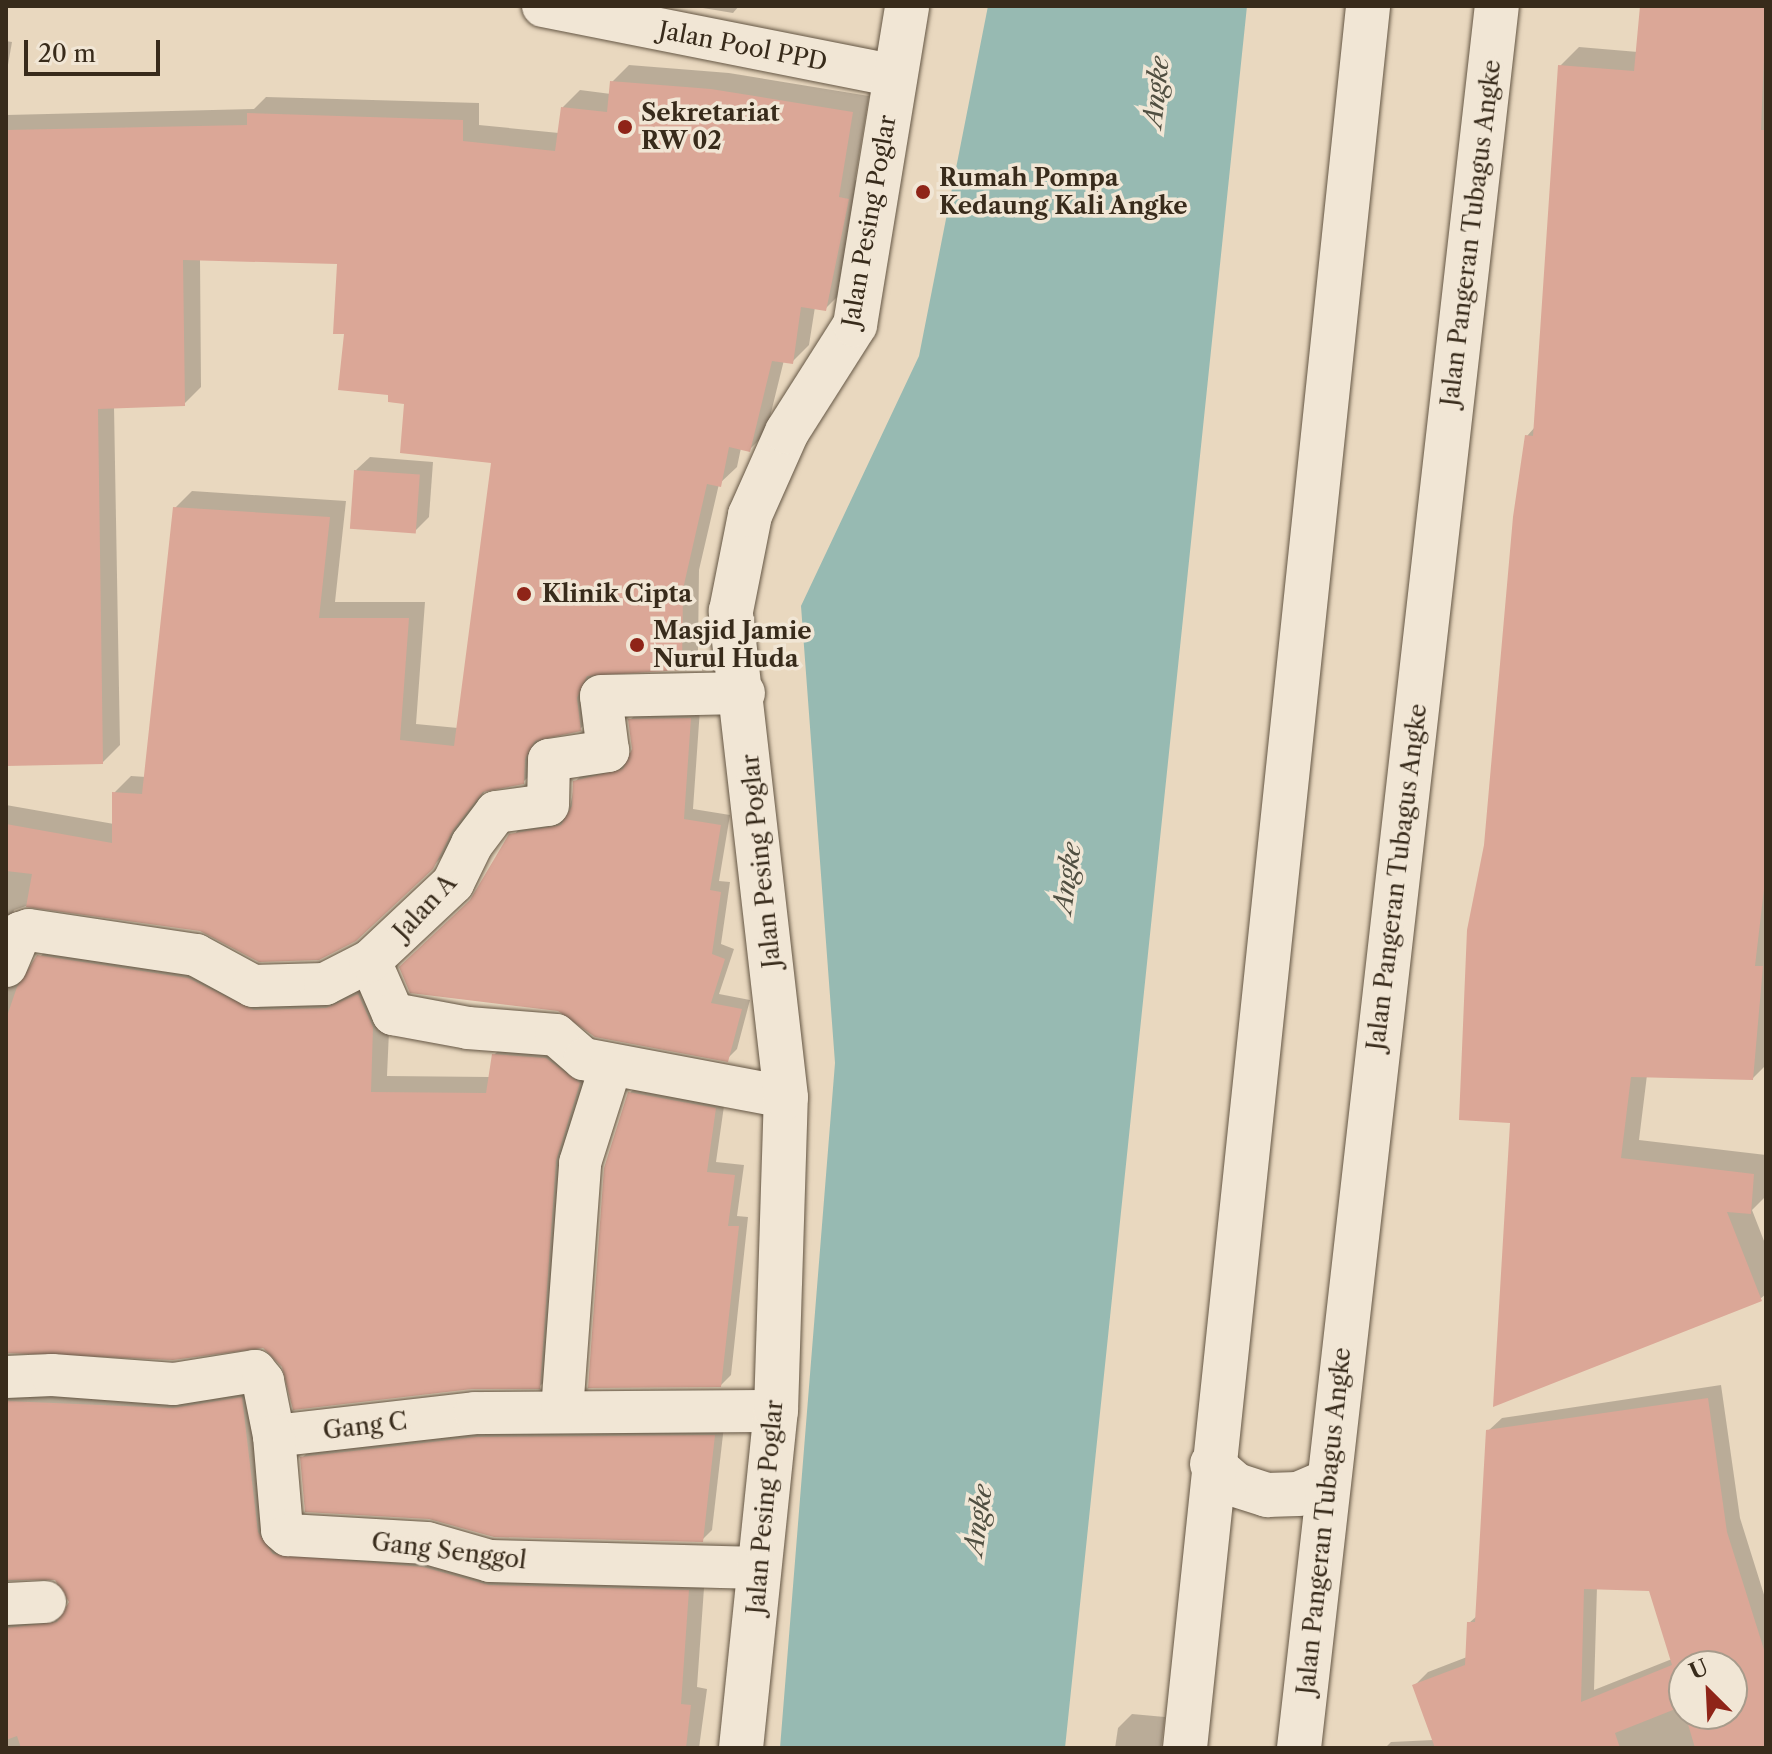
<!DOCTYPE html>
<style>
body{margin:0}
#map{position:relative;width:1772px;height:1754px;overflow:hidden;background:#e9d8bf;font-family:"Libre Caslon Text",serif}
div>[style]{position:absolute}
.water>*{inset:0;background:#97bab2}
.shadow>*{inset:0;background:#0003}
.building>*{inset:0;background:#dba797;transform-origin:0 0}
.roads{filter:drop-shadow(0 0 2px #645644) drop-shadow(0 0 2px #645644)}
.street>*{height:42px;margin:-21px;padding:0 21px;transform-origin:21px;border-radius:21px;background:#f1e6d5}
.secondary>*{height:44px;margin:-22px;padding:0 22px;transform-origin:22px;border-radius:22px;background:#f1e6d5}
.dots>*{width:22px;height:22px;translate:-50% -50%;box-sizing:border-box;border:4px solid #f1e6d5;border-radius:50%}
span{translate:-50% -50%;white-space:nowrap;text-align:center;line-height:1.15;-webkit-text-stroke:7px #f1e6d5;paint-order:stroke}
.street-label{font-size:24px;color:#382b1b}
.poi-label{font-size:24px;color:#382b1b;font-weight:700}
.left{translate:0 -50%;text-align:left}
.water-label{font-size:26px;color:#504f41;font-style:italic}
.frame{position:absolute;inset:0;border:8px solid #382b1b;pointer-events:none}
.north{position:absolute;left:1668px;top:1650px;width:80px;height:80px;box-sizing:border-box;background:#f1e6d5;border:2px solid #a79b8b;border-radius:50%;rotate:336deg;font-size:22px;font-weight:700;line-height:32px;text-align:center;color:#382b1b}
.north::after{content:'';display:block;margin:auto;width:28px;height:36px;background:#8f2418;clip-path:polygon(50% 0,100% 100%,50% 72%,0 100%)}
.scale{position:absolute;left:24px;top:40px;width:136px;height:36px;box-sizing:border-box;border:4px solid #382b1b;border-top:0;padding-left:10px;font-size:24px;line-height:28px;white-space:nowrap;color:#382b1b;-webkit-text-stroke:6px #f1e6d5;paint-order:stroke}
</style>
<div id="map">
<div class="water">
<div style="clip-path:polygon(988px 6px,1247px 6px,1065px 1748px,780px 1748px,835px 1063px,801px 606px,919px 356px)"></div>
</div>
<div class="shadow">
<div style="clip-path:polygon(691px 6px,739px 6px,733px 13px)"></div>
<div style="clip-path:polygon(1642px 6px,1766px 6px,1766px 1065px,1753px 1078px,1647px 1075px,1639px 1140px,1766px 1155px,1766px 1196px,1752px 1210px,1766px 1246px,1766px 1294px,1760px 1299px,1512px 1121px,1486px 845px,1527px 436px,1535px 427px,1560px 66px,1579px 47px,1638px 52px)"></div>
<div style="clip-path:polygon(6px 41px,12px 42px,6px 76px)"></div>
<div style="clip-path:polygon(629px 65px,729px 73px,869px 96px,855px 180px,864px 182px,842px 292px,825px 309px,815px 307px,809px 345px,792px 362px,784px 360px,766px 433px,749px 450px,741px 448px,737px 467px,719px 484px,699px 570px,698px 651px,681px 668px,596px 674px,597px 712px,580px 729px,543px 737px,541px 765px,523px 782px,486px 789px,450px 849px,432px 867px,201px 929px,32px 904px,14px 910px,6px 931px,6px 805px,114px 824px,114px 793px,131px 776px,146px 777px,175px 508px,192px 491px,346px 501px,335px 602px,425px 602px,416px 724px,458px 728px,494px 461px,390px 393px,346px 333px,339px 262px,200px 258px,201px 387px,184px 404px,114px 406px,120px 745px,103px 762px,6px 764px,6px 115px,254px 109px,266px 97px,479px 103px,479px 125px,559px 133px,563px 107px,580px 90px,611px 94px,612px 82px)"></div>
<div style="clip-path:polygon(370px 457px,433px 462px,429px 517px,415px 531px,356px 470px)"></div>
<div style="clip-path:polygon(700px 709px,693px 809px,730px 815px,719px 881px,730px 882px,721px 944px,734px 949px,719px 994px,750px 1000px,737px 1049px,727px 1059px,472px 900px,521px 825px,568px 817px,575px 782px,585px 771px,629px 761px,634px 749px,630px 720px,640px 710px)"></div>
<div style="clip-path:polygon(55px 939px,206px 962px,375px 978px,390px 1009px,387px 1076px,490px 1077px,494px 1055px,511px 1038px,596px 1065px,556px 1370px,539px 1387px,284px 1365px,265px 1347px,6px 1351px,6px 965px,26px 974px)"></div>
<div style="clip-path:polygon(640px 1082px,725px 1099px,716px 1162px,744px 1165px,737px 1216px,748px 1217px,731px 1375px,721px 1385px,630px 1093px)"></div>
<div style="clip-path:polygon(6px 1375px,258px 1382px,274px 1515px,705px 1574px,697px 1687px,707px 1689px,699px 1748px,6px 1748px,6px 1602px,24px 1612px,68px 1607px,71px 1602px,58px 1579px,6px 1581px)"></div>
<div style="clip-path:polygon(evenodd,1721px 1385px,1740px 1518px,1766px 1601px,1766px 1748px,1385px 1748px,1391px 1742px,1434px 1740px,1414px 1686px,1428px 1672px,1467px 1657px,1469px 1623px,1478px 1615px,1488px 1431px,1502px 1418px,1721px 1385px,1597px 1587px,1650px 1589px,1672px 1659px,1594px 1690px,1597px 1587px,1721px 1385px,1684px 1666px,1732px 1666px,1732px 1714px,1684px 1714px,1684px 1666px)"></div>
<div style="clip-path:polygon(724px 1426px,712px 1530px,702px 1540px,429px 1517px,302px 1458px,312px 1448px,488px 1428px)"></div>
<div style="clip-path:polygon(1132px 1714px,1165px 1717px,1161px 1748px,1115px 1748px,1118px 1728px)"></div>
</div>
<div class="building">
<div style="clip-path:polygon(1640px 6px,1766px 6px,1761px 130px,1766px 130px,1766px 872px,1755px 966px,1763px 966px,1753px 1080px,1631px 1077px,1621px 1158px,1754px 1174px,1751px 1214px,1727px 1212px,1762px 1301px,1493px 1407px,1510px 1123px,1459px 1120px,1467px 930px,1484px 845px,1513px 517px,1525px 435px,1533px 436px,1558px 65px,1634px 71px)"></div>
<div style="clip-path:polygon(610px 81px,711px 89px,853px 112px,839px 197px,849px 199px,826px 311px,801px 307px,793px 364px,772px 361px,750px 452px,729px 447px,721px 487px,707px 484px,683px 589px,682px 670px,587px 676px,577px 698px,581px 731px,535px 741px,525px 759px,524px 784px,483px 792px,453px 830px,433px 869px,356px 941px,319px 960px,259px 962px,200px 931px,26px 907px,32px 874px,6px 871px,6px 824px,112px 843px,112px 792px,142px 794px,173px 507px,330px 517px,319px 618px,409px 618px,400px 740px,454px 746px,491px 463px,400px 453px,404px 404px,388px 402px,388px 395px,338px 390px,344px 334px,333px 334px,337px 264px,183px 260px,185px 406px,98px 409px,103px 764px,6px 766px,6px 130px,247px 125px,247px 113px,463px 120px,463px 141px,555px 151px,561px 107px,607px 112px)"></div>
<div style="left:354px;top:470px;width:66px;height:59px;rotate:4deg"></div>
<div style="clip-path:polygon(691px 718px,684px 819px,721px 825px,710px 890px,721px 892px,712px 954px,725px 959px,711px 1003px,742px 1009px,728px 1062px,595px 1037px,558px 1011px,410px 993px,399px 967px,470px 900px,509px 834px,561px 825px,572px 806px,573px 781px,623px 769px,632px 749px,628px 719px)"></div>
<div style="clip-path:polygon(37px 955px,188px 978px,254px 1010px,326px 1008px,358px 994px,373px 1027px,371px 1092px,486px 1093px,492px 1054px,546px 1058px,580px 1083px,556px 1161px,540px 1389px,472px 1389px,293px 1410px,282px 1367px,263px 1348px,173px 1360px,6px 1353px,6px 1019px,17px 987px)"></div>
<div style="clip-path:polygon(628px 1092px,716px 1108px,707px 1172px,735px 1175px,728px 1226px,739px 1226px,721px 1387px,588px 1388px,604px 1168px)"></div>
<div style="clip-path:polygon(242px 1397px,258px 1532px,273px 1554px,423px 1567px,489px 1585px,689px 1590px,681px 1704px,691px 1705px,686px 1748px,21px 1748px,17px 1736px,6px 1740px,6px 1628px,57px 1622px,69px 1602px,55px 1580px,6px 1580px,6px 1401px,173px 1408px)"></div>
<div style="clip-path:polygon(evenodd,1708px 1398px,1727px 1532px,1766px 1656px,1766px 1748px,1695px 1748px,1685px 1714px,1732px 1714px,1732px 1666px,1684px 1666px,1684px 1711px,1683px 1706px,1615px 1733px,1620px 1748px,1435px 1748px,1412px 1685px,1465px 1665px,1467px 1622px,1475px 1622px,1486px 1430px,1708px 1398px,1584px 1589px,1649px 1591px,1672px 1665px,1581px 1702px,1584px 1589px)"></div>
<div style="clip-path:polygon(715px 1435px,703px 1542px,494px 1537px,429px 1519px,305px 1512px,300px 1457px,476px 1437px)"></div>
</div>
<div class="roads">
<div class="street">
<div style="left:543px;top:6px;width:359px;rotate:11.2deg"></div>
<div style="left:370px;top:961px;width:58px;rotate:66.5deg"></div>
<div style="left:393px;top:1014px;width:76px;rotate:10.6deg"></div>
<div style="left:468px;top:1028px;width:88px;rotate:4.5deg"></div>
<div style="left:556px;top:1035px;width:37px;rotate:41deg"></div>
<div style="left:584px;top:1059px;width:206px;rotate:10.7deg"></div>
<div style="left:6px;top:966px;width:36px;rotate:-67deg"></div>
<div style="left:20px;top:933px;width:9px;rotate:-18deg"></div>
<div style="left:29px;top:930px;width:169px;rotate:8.5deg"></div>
<div style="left:196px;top:955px;width:65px;rotate:28.5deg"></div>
<div style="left:253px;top:986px;width:72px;rotate:-1.6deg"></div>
<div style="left:325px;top:984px;width:51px;rotate:-27.1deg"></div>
<div style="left:370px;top:961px;width:114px;rotate:-43.2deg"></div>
<div style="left:453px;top:883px;width:43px;rotate:-64deg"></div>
<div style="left:472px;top:844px;width:40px;rotate:-53deg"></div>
<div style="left:496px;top:812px;width:52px;rotate:-7.7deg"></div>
<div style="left:548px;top:805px;width:45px;rotate:-88.7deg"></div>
<div style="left:549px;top:760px;width:60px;rotate:-8.7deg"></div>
<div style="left:608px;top:751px;width:55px;rotate:-97.3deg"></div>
<div style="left:601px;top:696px;width:143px;rotate:-1.2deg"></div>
<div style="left:6px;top:1377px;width:46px;rotate:-2.5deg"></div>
<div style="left:52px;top:1375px;width:122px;rotate:4.2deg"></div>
<div style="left:174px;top:1384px;width:82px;rotate:-9.1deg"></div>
<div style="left:255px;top:1371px;width:13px;rotate:51deg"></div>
<div style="left:263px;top:1381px;width:56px;rotate:78.7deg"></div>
<div style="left:274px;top:1436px;width:202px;rotate:-6.5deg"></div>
<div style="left:475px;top:1413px;width:301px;rotate:-0.4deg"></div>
<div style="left:562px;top:1411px;width:249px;rotate:-85.8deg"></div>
<div style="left:580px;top:1163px;width:103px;rotate:-72.4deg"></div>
<div style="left:274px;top:1436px;width:94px;rotate:85.1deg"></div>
<div style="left:282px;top:1530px;width:8px;rotate:40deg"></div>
<div style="left:288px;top:1535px;width:139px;rotate:3.3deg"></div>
<div style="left:427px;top:1543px;width:66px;rotate:15.9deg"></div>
<div style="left:490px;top:1561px;width:270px;rotate:1.5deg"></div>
<div style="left:6px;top:1604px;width:39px;rotate:-3deg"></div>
</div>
<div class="secondary">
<div style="left:1212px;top:1464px;width:32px;rotate:41deg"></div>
<div style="left:1236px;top:1485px;width:33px;rotate:18deg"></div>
<div style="left:1267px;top:1495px;width:31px;rotate:-2deg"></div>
<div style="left:1298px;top:1494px;width:33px;rotate:-23deg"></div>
<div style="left:741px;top:1748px;width:339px;rotate:-84.1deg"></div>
<div style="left:776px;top:1411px;width:314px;rotate:-88.2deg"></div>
<div style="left:786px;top:1097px;width:489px;rotate:-96.5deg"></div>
<div style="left:731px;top:611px;width:98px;rotate:-78.8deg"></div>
<div style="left:750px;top:515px;width:91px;rotate:-66deg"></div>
<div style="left:787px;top:432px;width:127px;rotate:-57.6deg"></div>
<div style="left:855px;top:325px;width:323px;rotate:-80.7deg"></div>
<div style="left:1185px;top:1748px;width:1752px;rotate:-84deg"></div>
<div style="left:1299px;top:1748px;width:1753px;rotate:-83.52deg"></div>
</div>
</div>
<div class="dots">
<div style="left:625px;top:127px;background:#8f2418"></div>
<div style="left:923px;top:192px;background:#8f2418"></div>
<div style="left:524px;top:594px;background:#8f2418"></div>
<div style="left:637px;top:645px;background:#8f2418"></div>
</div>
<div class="street-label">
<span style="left:743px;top:46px;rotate:11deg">Jalan Pool PPD</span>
<span style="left:869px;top:221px;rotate:-80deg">Jalan Pesing Poglar</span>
<span style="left:1471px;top:233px;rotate:-83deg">Jalan Pangeran Tubagus Angke</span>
<span style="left:761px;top:861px;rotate:-96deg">Jalan Pesing Poglar</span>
<span style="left:1397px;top:877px;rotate:-83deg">Jalan Pangeran Tubagus Angke</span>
<span style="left:425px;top:907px;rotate:-47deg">Jalan A</span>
<span style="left:365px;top:1426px;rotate:-7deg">Gang C</span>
<span style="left:765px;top:1507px;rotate:-85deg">Jalan Pesing Poglar</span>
<span style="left:1324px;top:1521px;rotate:-84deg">Jalan Pangeran Tubagus Angke</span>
<span style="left:449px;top:1551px;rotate:7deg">Gang Senggol</span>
</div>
<div class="poi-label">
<span class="left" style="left:641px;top:127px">Sekretariat<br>RW 02</span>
<span class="left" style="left:939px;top:192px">Rumah Pompa<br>Kedaung Kali Angke</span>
<span class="left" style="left:542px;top:594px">Klinik Cipta</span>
<span class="left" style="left:653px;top:645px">Masjid Jamie<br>Nurul Huda</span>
</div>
<div class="water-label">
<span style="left:1157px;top:92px;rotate:-84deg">Angke</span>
<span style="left:1068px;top:878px;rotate:-82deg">Angke</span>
<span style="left:979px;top:1520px;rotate:-82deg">Angke</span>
</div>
<div class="frame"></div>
<div class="north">U</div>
<div class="scale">20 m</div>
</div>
